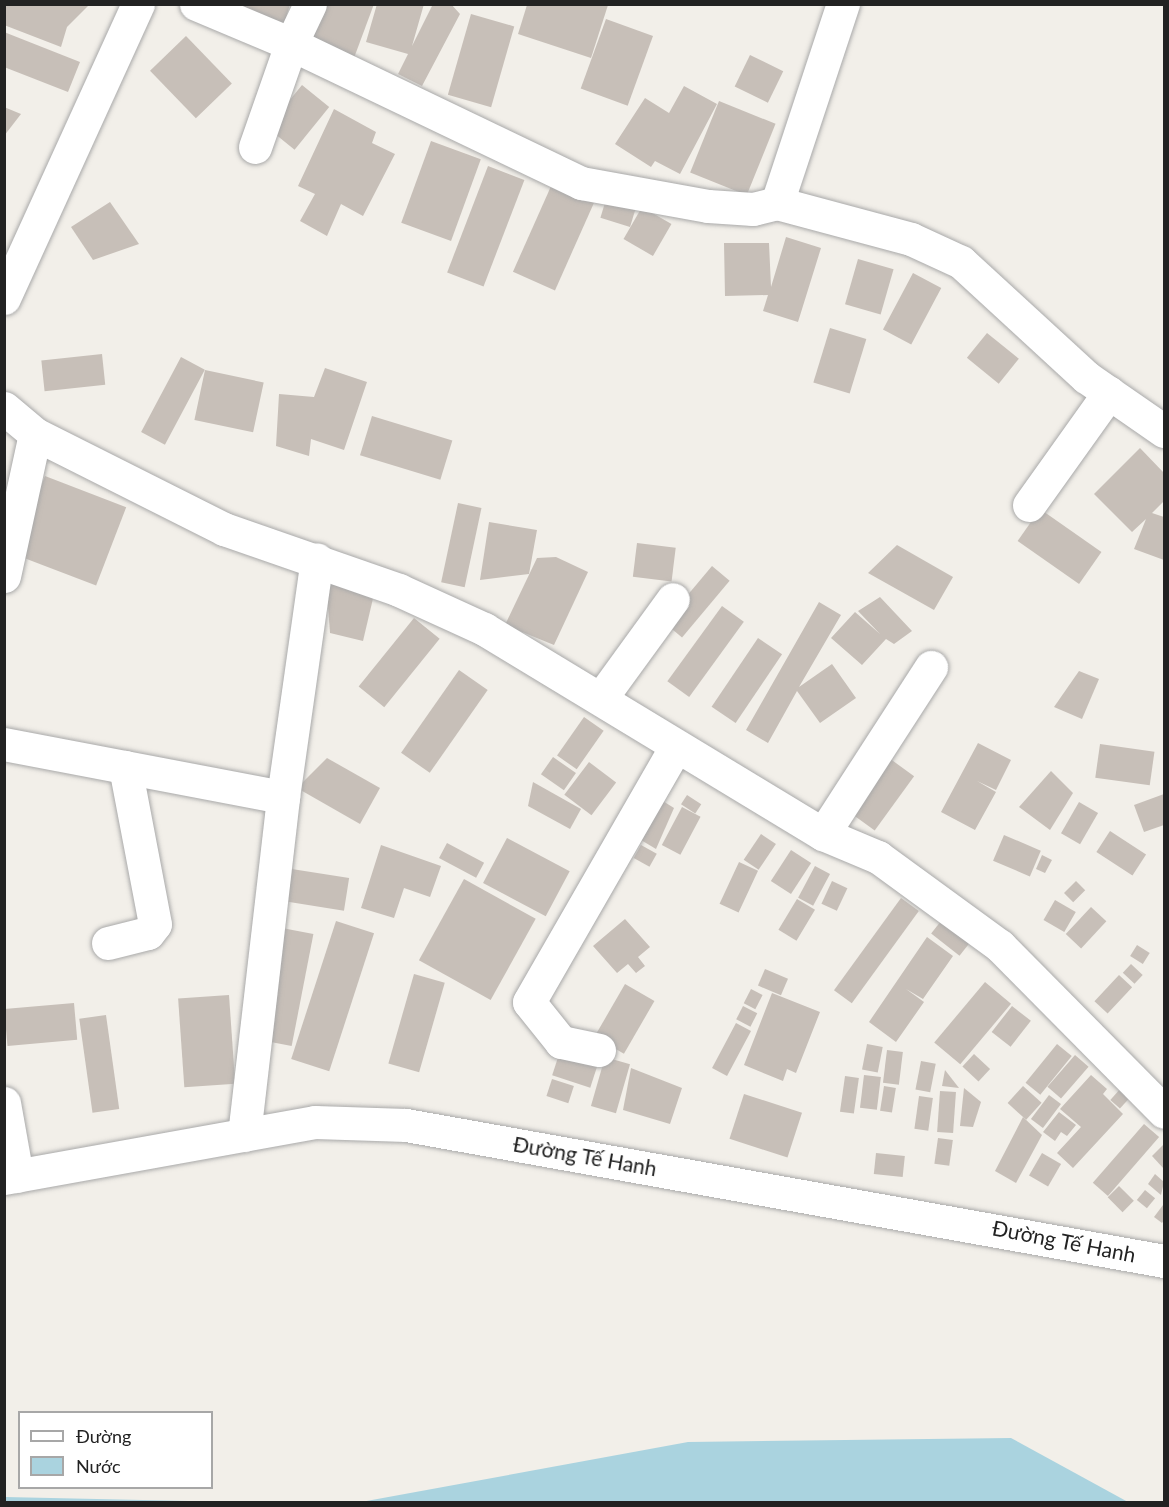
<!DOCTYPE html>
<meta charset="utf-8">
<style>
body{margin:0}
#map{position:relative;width:1169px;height:1507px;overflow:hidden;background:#f2efe9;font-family:Lato,sans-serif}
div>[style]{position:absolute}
.water>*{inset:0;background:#aad3df}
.building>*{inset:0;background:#c7bfb8;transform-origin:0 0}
.roads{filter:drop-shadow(0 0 2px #a9a9a9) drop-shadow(0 0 2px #a9a9a9)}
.minor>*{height:33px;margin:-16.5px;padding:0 16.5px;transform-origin:16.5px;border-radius:16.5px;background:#fff}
.tertiary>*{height:33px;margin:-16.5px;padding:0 16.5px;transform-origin:16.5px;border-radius:16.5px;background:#fff}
span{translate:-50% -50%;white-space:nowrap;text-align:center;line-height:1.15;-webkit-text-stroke:6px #fff;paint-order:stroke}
.street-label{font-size:21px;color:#222}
.frame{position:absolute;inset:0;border:6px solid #222;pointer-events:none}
.legend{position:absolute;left:18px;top:1411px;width:195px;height:78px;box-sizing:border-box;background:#fff;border:2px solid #a7a7a7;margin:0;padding:8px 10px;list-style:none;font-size:18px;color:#222}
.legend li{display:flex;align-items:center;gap:12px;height:30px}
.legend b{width:30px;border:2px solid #a7a7a7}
</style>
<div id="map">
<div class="water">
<div style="clip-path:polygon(1011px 1438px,1128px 1502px,361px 1502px,688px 1442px)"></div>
<div style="clip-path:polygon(5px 1497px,234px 1502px,5px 1502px)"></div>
</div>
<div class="building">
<div style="clip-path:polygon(4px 4px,90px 4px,67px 27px,61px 47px,4px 25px)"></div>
<div style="clip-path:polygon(243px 4px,290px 4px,282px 32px,238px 20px)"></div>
<div style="clip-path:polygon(321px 4px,374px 4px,351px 66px,304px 49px)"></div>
<div style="clip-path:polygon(377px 4px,424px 4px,412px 46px,433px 4px,451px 4px,460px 14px,422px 86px,398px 74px,408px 54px,366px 42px)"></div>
<div style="clip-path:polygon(527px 5px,608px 5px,591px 58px,518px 34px)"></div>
<div style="left:471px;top:14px;width:45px;height:84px;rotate:16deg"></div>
<div style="left:606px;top:19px;width:50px;height:74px;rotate:20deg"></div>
<div style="clip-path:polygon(4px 32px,80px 62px,68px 92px,4px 67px)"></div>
<div style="left:186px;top:36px;width:66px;height:50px;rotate:46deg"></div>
<div style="left:750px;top:55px;width:37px;height:35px;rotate:26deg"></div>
<div style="left:302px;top:85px;width:35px;height:55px;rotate:39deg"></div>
<div style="clip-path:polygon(684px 86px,717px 104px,680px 174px,655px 161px,651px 167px,615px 144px,645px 98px,669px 113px)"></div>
<div style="left:719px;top:101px;width:61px;height:77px;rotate:22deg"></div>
<div style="clip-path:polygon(4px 107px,21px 114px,4px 136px)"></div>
<div style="clip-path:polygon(334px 109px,376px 132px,372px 143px,395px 154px,363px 216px,341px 204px,327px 236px,300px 221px,315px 194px,298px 186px)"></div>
<div style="left:431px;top:141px;width:53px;height:87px;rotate:20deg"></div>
<div style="left:488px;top:166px;width:39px;height:114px;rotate:21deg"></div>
<div style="left:552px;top:184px;width:46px;height:96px;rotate:24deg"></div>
<div style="left:608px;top:193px;width:31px;height:26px;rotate:17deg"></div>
<div style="clip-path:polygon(110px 202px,139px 244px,93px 260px,71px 227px)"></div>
<div style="left:642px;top:207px;width:34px;height:37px;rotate:30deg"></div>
<div style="clip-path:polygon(786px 237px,821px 248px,798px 322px,763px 311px,768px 295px,725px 296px,724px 243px,769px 243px,771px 287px)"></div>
<div style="left:858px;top:259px;width:37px;height:47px;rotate:16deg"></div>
<div style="left:913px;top:273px;width:32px;height:64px;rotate:28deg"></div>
<div style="left:830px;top:328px;width:38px;height:57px;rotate:17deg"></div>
<div style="left:987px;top:333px;width:41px;height:32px;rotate:39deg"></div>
<div style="left:102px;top:354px;width:31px;height:61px;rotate:84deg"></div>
<div style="left:181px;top:357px;width:27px;height:85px;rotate:28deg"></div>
<div style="clip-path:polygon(325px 368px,367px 382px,344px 450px,311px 439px,309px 456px,276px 446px,279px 394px,314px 397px)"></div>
<div style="left:205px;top:370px;width:60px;height:51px;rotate:12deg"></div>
<div style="left:372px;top:416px;width:84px;height:41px;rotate:17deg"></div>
<div style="clip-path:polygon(1140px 448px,1164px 473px,1164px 501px,1152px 513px,1164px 517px,1164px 560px,1134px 549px,1146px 519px,1132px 532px,1094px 494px)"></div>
<div style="left:45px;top:476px;width:87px;height:84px;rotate:21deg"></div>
<div style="left:458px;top:503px;width:24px;height:81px;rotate:12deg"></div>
<div style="left:1040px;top:509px;width:75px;height:39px;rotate:35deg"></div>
<div style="clip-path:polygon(489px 522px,537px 530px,529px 574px,480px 580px)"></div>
<div style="left:637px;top:543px;width:39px;height:34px;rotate:7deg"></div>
<div style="clip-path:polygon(897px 545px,953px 577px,934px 610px,868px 573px)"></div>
<div style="clip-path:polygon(556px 557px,588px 572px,554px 645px,505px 625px,537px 558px)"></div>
<div style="left:712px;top:566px;width:23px;height:74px;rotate:40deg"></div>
<div style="clip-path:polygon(326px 578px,375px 590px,363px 641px,330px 633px)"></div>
<div style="clip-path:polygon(880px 597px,912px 631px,894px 644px,886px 639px,862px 665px,831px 638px,855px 612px,880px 634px,858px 611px)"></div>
<div style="clip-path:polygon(819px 602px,841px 615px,799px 687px,832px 664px,856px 698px,820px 723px,797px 691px,768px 743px,746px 730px)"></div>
<div style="left:722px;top:606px;width:27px;height:93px;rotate:36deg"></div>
<div style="left:414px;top:618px;width:33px;height:88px;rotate:39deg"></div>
<div style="left:758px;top:638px;width:29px;height:83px;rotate:34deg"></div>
<div style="left:459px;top:670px;width:35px;height:101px;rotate:35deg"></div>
<div style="clip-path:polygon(1079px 671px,1099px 679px,1082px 719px,1054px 707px)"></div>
<div style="left:584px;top:717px;width:24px;height:47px;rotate:35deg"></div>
<div style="clip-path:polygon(978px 743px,1011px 760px,996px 790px,977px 781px,996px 792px,975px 830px,941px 812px)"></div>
<div style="left:1100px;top:744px;width:55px;height:34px;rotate:8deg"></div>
<div style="left:553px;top:757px;width:28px;height:21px;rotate:35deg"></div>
<div style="clip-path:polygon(327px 758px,380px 788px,360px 824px,297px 788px)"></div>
<div style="left:889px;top:758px;width:31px;height:67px;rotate:36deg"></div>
<div style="left:589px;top:762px;width:34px;height:41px;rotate:37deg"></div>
<div style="clip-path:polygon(1051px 771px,1073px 793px,1050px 830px,1019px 807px)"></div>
<div style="clip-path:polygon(533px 782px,581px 809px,570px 829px,528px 806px)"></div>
<div style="clip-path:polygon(1164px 794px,1164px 825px,1144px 832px,1134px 805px)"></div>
<div style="left:687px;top:795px;width:17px;height:11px;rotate:33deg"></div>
<div style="clip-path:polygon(658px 798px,674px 808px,656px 849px,636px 837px)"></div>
<div style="left:1079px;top:802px;width:22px;height:36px;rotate:30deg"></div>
<div style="left:682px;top:807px;width:21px;height:43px;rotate:28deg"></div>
<div style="left:1110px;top:831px;width:43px;height:25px;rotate:33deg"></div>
<div style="left:761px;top:834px;width:18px;height:31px;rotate:34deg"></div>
<div style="left:1004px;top:835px;width:40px;height:28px;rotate:23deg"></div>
<div style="left:507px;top:838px;width:71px;height:51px;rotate:28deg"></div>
<div style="left:447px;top:843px;width:42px;height:17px;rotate:28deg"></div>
<div style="clip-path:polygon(381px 845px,441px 866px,430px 897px,404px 888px,394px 918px,361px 908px)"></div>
<div style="left:641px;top:845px;width:18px;height:15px;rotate:29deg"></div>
<div style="left:791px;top:850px;width:24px;height:37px;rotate:33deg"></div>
<div style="clip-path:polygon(1042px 855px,1052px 860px,1045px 873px,1036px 869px)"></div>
<div style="left:739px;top:862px;width:21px;height:46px;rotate:25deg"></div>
<div style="left:815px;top:866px;width:17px;height:36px;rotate:28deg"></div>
<div style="left:279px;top:867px;width:71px;height:33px;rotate:9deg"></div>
<div style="left:464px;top:879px;width:82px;height:93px;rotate:29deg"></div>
<div style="left:832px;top:881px;width:17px;height:25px;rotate:25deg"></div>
<div style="left:1076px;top:881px;width:13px;height:17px;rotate:45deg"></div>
<div style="left:901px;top:898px;width:22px;height:114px;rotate:36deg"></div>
<div style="left:797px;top:899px;width:21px;height:36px;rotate:31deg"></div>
<div style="left:1055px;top:900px;width:24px;height:23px;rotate:30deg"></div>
<div style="left:1091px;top:907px;width:21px;height:37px;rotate:43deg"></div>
<div style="clip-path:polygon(625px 919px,650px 947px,638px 957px,645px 966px,636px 973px,628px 964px,617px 973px,593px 946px)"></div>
<div style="left:336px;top:921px;width:40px;height:145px;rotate:18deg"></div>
<div style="left:941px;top:921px;width:36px;height:16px;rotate:38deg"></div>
<div style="left:282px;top:928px;width:32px;height:114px;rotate:11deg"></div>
<div style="clip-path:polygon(927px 937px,953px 956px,923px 999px,906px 989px,924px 1002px,896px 1042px,869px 1022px)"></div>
<div style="left:1137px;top:945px;width:15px;height:13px;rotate:32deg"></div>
<div style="left:1131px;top:964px;width:16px;height:12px;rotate:43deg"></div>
<div style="left:765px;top:969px;width:25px;height:18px;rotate:23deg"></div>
<div style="left:414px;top:974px;width:32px;height:93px;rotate:16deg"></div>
<div style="left:1119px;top:975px;width:18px;height:36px;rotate:43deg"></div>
<div style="left:985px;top:982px;width:34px;height:79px;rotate:40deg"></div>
<div style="left:625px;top:984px;width:34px;height:61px;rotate:30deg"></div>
<div style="left:751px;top:989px;width:13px;height:16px;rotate:27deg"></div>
<div style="clip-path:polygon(772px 993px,820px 1012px,796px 1073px,787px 1069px,783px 1081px,744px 1065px)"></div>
<div style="left:229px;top:995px;width:89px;height:51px;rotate:86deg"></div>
<div style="left:74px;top:1003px;width:37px;height:70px;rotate:85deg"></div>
<div style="left:743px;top:1006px;width:16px;height:15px;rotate:27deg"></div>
<div style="left:1012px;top:1006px;width:24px;height:33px;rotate:38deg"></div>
<div style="left:106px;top:1015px;width:95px;height:27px;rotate:82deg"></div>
<div style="left:736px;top:1023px;width:17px;height:51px;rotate:28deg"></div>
<div style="left:563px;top:1042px;width:40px;height:35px;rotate:18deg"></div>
<div style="left:867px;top:1044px;width:16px;height:26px;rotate:11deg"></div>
<div style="left:1057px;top:1044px;width:19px;height:50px;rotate:39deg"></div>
<div style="left:887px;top:1050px;width:16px;height:33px;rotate:7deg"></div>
<div style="left:974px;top:1054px;width:22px;height:17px;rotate:43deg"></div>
<div style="left:1075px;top:1055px;width:18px;height:42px;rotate:41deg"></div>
<div style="left:605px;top:1057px;width:26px;height:51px;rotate:16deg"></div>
<div style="left:921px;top:1061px;width:15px;height:29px;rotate:11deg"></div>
<div style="clip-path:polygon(631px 1068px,682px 1088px,670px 1124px,623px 1110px)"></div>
<div style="clip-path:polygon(945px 1070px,959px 1088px,942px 1086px)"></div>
<div style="left:864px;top:1075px;width:17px;height:33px;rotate:7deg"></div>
<div style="clip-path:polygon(1091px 1075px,1107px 1089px,1103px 1094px,1123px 1114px,1073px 1168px,1057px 1153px,1081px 1127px,1060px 1109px)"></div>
<div style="left:845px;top:1076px;width:14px;height:36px;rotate:8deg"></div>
<div style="left:552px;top:1079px;width:23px;height:18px;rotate:18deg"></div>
<div style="left:884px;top:1086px;width:12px;height:25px;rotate:9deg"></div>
<div style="left:1023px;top:1086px;width:25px;height:23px;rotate:42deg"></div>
<div style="clip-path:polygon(964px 1088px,981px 1102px,973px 1127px,960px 1126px)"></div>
<div style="left:1121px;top:1088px;width:13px;height:16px;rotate:42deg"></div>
<div style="left:940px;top:1091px;width:16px;height:41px;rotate:4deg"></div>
<div style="left:744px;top:1094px;width:61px;height:47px;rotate:18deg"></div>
<div style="left:1049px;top:1095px;width:15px;height:30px;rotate:37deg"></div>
<div style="left:919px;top:1096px;width:14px;height:33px;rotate:8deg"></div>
<div style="clip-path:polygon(1059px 1112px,1076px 1125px,1067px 1136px,1061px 1132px,1055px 1141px,1043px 1132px)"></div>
<div style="clip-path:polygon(1023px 1117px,1042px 1135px,1016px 1183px,995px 1171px)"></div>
<div style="left:1144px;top:1124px;width:20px;height:78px;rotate:41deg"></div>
<div style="left:938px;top:1138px;width:15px;height:26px;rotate:8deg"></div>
<div style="clip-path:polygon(1164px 1144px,1164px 1169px,1152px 1156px)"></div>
<div style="left:876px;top:1153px;width:29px;height:21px;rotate:6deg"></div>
<div style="left:1042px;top:1153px;width:22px;height:26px;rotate:30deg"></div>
<div style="clip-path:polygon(1155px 1174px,1164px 1182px,1161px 1195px,1148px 1184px)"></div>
<div style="left:1119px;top:1186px;width:21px;height:16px;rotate:45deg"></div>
<div style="left:1145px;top:1190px;width:13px;height:13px;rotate:39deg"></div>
<div style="clip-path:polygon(1163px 1205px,1164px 1220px,1162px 1223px,1154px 1217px)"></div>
</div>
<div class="roads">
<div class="minor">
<div style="left:196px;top:4px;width:103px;rotate:22.8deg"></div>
<div style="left:291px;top:44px;width:322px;rotate:25.6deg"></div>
<div style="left:581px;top:183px;width:129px;rotate:10.3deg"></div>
<div style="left:708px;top:206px;width:45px;rotate:3.8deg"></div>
<div style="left:753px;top:209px;width:25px;rotate:-14deg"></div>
<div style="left:777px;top:203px;width:139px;rotate:15deg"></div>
<div style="left:911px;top:239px;width:55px;rotate:24.7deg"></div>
<div style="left:961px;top:262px;width:170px;rotate:42.6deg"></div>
<div style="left:1086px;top:377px;width:95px;rotate:34.7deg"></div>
<div style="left:255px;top:147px;width:109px;rotate:-70.7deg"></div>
<div style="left:291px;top:44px;width:44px;rotate:-64.6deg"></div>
<div style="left:777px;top:203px;width:210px;rotate:-71.7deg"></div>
<div style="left:4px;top:298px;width:323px;rotate:-65.5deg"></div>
<div style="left:1029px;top:505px;width:138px;rotate:-54.5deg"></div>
<div style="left:4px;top:576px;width:145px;rotate:-77.7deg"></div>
<div style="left:601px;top:698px;width:122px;rotate:-54deg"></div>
<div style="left:4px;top:744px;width:284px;rotate:10.8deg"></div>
<div style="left:823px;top:834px;width:199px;rotate:-57.1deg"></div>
<div style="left:108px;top:943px;width:41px;rotate:-14deg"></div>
<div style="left:148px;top:933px;width:11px;rotate:-52deg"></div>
<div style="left:155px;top:924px;width:160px;rotate:-100.8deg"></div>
<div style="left:599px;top:1050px;width:39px;rotate:-168deg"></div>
<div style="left:561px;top:1042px;width:51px;rotate:-128.7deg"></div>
<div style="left:529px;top:1002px;width:295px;rotate:-60.1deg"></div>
<div style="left:4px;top:1103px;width:74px;rotate:79.9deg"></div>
<div style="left:244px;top:1135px;width:340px;rotate:-83.4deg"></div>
<div style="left:283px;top:797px;width:240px;rotate:-81.9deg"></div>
</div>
<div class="tertiary">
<div style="left:4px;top:408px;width:40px;rotate:40deg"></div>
<div style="left:35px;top:434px;width:212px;rotate:26.7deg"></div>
<div style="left:224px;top:529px;width:185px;rotate:19.2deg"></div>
<div style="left:399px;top:590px;width:94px;rotate:24.6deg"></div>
<div style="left:484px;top:629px;width:396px;rotate:31.2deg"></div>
<div style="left:823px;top:834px;width:60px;rotate:22.7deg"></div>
<div style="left:878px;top:857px;width:151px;rotate:36.1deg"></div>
<div style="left:1000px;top:946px;width:233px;rotate:45.3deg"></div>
<div style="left:4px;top:1178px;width:316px;rotate:-10.2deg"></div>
<div style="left:315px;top:1122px;width:91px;rotate:1.9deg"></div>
<div style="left:406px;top:1125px;width:770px;rotate:10.17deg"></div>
</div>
</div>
<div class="street-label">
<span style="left:585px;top:1156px;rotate:10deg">Đường Tế Hanh</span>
<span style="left:1064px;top:1241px;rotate:11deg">Đường Tế Hanh</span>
</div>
<div class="frame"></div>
<ul class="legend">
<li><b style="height:8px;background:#fff"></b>Đường</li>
<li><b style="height:16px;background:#aad3df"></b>Nước</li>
</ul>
</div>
